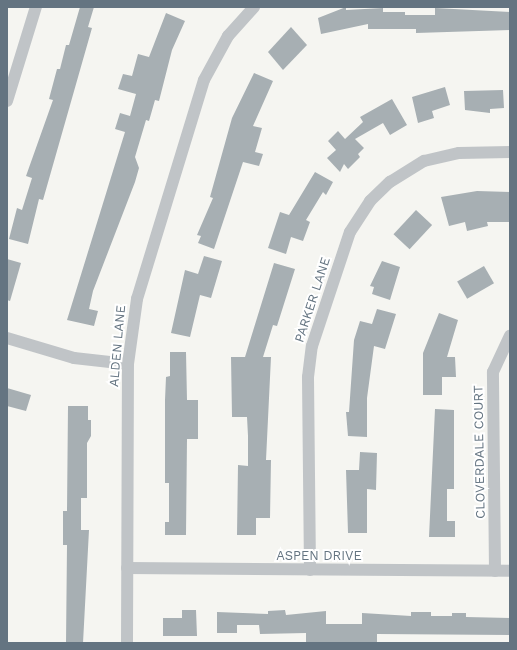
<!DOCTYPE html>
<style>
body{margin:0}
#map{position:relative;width:517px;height:650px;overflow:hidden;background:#f5f5f1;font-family:"Work Sans",sans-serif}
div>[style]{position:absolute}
.building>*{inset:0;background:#a7afb3;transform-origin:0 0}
.minor>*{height:12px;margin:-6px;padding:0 6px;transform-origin:6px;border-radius:6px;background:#c0c4c7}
span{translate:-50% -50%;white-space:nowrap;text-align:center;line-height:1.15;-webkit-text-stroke:4px #fff;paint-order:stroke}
.street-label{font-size:13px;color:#647481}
.frame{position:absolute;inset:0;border:8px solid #647481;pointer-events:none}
</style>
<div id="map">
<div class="building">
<div style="clip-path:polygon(80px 7px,94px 7px,88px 27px,92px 28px,43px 200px,39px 199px,28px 244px,9px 239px,17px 208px,22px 210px,32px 178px,26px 176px,53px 100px,49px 99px,57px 69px,60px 69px,66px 45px,69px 45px)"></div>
<div style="clip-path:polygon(346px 7px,346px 10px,383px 8px,383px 12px,405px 12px,405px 15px,435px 15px,435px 8px,510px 12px,510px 30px,416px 33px,416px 29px,368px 29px,368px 24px,321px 34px,318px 18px)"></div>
<div style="clip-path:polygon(166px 13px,185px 21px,172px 50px,159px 101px,155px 100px,149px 121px,146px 120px,135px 157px,139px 168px,135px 182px,93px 291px,89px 309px,98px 311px,94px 326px,67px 320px,125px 132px,115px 129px,120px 113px,130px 116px,136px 94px,118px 89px,123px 74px,132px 76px,138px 54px,149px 57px)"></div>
<div style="clip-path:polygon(291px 27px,307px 45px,283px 70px,268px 52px)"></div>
<div style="clip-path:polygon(254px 73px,273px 81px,253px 126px,262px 128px,255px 152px,263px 154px,259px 166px,243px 162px,214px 249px,198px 243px,201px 236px,197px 235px,213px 198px,210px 197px,232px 118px)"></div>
<div style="clip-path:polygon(445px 87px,450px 105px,432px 111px,434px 118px,418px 123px,412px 97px)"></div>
<div style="clip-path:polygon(503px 90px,504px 108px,490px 109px,490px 113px,465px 110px,464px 91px)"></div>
<div style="clip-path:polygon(392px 99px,407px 125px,390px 135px,383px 123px,355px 139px,364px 148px,358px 154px,360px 157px,348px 169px,344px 164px,340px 172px,327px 158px,336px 150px,328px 141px,338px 131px,345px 139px,363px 122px,360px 117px)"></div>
<div style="clip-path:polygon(315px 172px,333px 182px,326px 195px,323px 192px,306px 220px,310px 222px,303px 241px,291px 237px,286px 254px,268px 248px,280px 212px,289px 215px)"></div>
<div style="clip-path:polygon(477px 191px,510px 192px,509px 222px,487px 222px,488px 226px,467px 231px,465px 222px,449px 226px,441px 197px)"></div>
<div style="left:416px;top:210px;width:22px;height:33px;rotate:43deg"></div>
<div style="clip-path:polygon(204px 256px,222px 261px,211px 298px,200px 295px,190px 337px,171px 333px,185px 270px,198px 274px)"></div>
<div style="clip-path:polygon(7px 259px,21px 263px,10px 301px,7px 300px)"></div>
<div style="clip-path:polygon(382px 261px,400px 267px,390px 300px,372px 294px,374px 287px,370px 286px)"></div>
<div style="clip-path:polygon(274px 263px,295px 269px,277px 326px,273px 325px,263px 357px,271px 357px,266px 460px,271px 460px,270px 518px,256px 518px,256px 535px,237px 535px,238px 465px,248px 466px,248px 436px,247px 417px,232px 417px,231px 357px,245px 357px)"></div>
<div style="left:484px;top:266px;width:20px;height:31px;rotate:60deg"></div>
<div style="clip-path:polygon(377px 309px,396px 314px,385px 349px,374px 346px,367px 398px,367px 437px,348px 436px,346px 412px,349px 412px,354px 340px,360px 321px,372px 324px)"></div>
<div style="clip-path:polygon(439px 313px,458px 320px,447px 357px,455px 357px,456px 377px,442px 377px,442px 395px,423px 395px,423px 353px)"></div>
<div style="clip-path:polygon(170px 352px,186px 352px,187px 400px,198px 400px,198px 439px,187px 439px,186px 535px,165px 535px,165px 522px,169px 522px,169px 483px,165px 483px,165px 400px,166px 377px,170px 376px)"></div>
<div style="clip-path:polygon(7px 388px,31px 395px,26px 411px,7px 406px)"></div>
<div style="clip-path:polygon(68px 406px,88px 406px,88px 420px,91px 420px,91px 436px,87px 443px,87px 498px,81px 498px,81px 530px,89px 530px,83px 643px,66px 643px,67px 545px,63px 545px,63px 511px,67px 511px)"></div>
<div style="clip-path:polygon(435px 409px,454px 410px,454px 489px,447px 489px,447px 521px,455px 521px,455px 537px,429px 537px)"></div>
<div style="clip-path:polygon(360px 452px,377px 453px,376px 490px,367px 489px,367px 533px,348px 533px,346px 470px,359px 470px)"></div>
<div style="clip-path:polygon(182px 610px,196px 610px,197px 636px,163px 636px,163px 618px,182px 618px)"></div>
<div style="clip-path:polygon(285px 610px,286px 615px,326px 611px,326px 624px,362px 624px,362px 613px,411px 616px,411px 612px,431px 612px,431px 616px,452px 616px,452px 613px,466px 613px,466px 617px,510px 618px,510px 635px,377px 634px,377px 643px,352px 643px,306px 642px,306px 633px,260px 634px,259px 625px,237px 625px,237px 633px,217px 633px,217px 612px,268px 614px,268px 611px)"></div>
</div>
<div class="minor">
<div style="left:7px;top:101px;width:98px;rotate:-72.9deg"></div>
<div style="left:7px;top:338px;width:70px;rotate:16.6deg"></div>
<div style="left:74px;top:358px;width:54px;rotate:6.3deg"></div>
<div style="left:127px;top:568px;width:383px;rotate:0.4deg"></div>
<div style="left:310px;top:570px;width:193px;rotate:-90.6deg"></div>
<div style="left:308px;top:377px;width:31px;rotate:-83deg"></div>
<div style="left:312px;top:346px;width:120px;rotate:-71.6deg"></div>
<div style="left:350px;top:232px;width:37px;rotate:-57deg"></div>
<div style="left:370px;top:201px;width:28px;rotate:-44deg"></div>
<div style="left:390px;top:182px;width:40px;rotate:-32deg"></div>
<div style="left:424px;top:161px;width:36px;rotate:-13deg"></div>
<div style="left:459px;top:153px;width:51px;rotate:-1.1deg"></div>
<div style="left:495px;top:571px;width:199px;rotate:-90.6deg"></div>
<div style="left:493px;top:372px;width:40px;rotate:-65deg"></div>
<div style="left:127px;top:643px;width:279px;rotate:-89.8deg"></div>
<div style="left:128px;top:364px;width:66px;rotate:-82.1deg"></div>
<div style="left:137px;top:299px;width:229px;rotate:-73deg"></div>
<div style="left:204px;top:80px;width:50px;rotate:-61.4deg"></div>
<div style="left:228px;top:36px;width:39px;rotate:-48deg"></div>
</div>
<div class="street-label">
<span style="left:313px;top:300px;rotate:-72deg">PARKER LANE</span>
<span style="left:118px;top:346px;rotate:-85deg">ALDEN LANE</span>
<span style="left:480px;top:452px;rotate:-91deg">CLOVERDALE COURT</span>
<span style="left:319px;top:556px">ASPEN DRIVE</span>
</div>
<div class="frame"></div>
</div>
